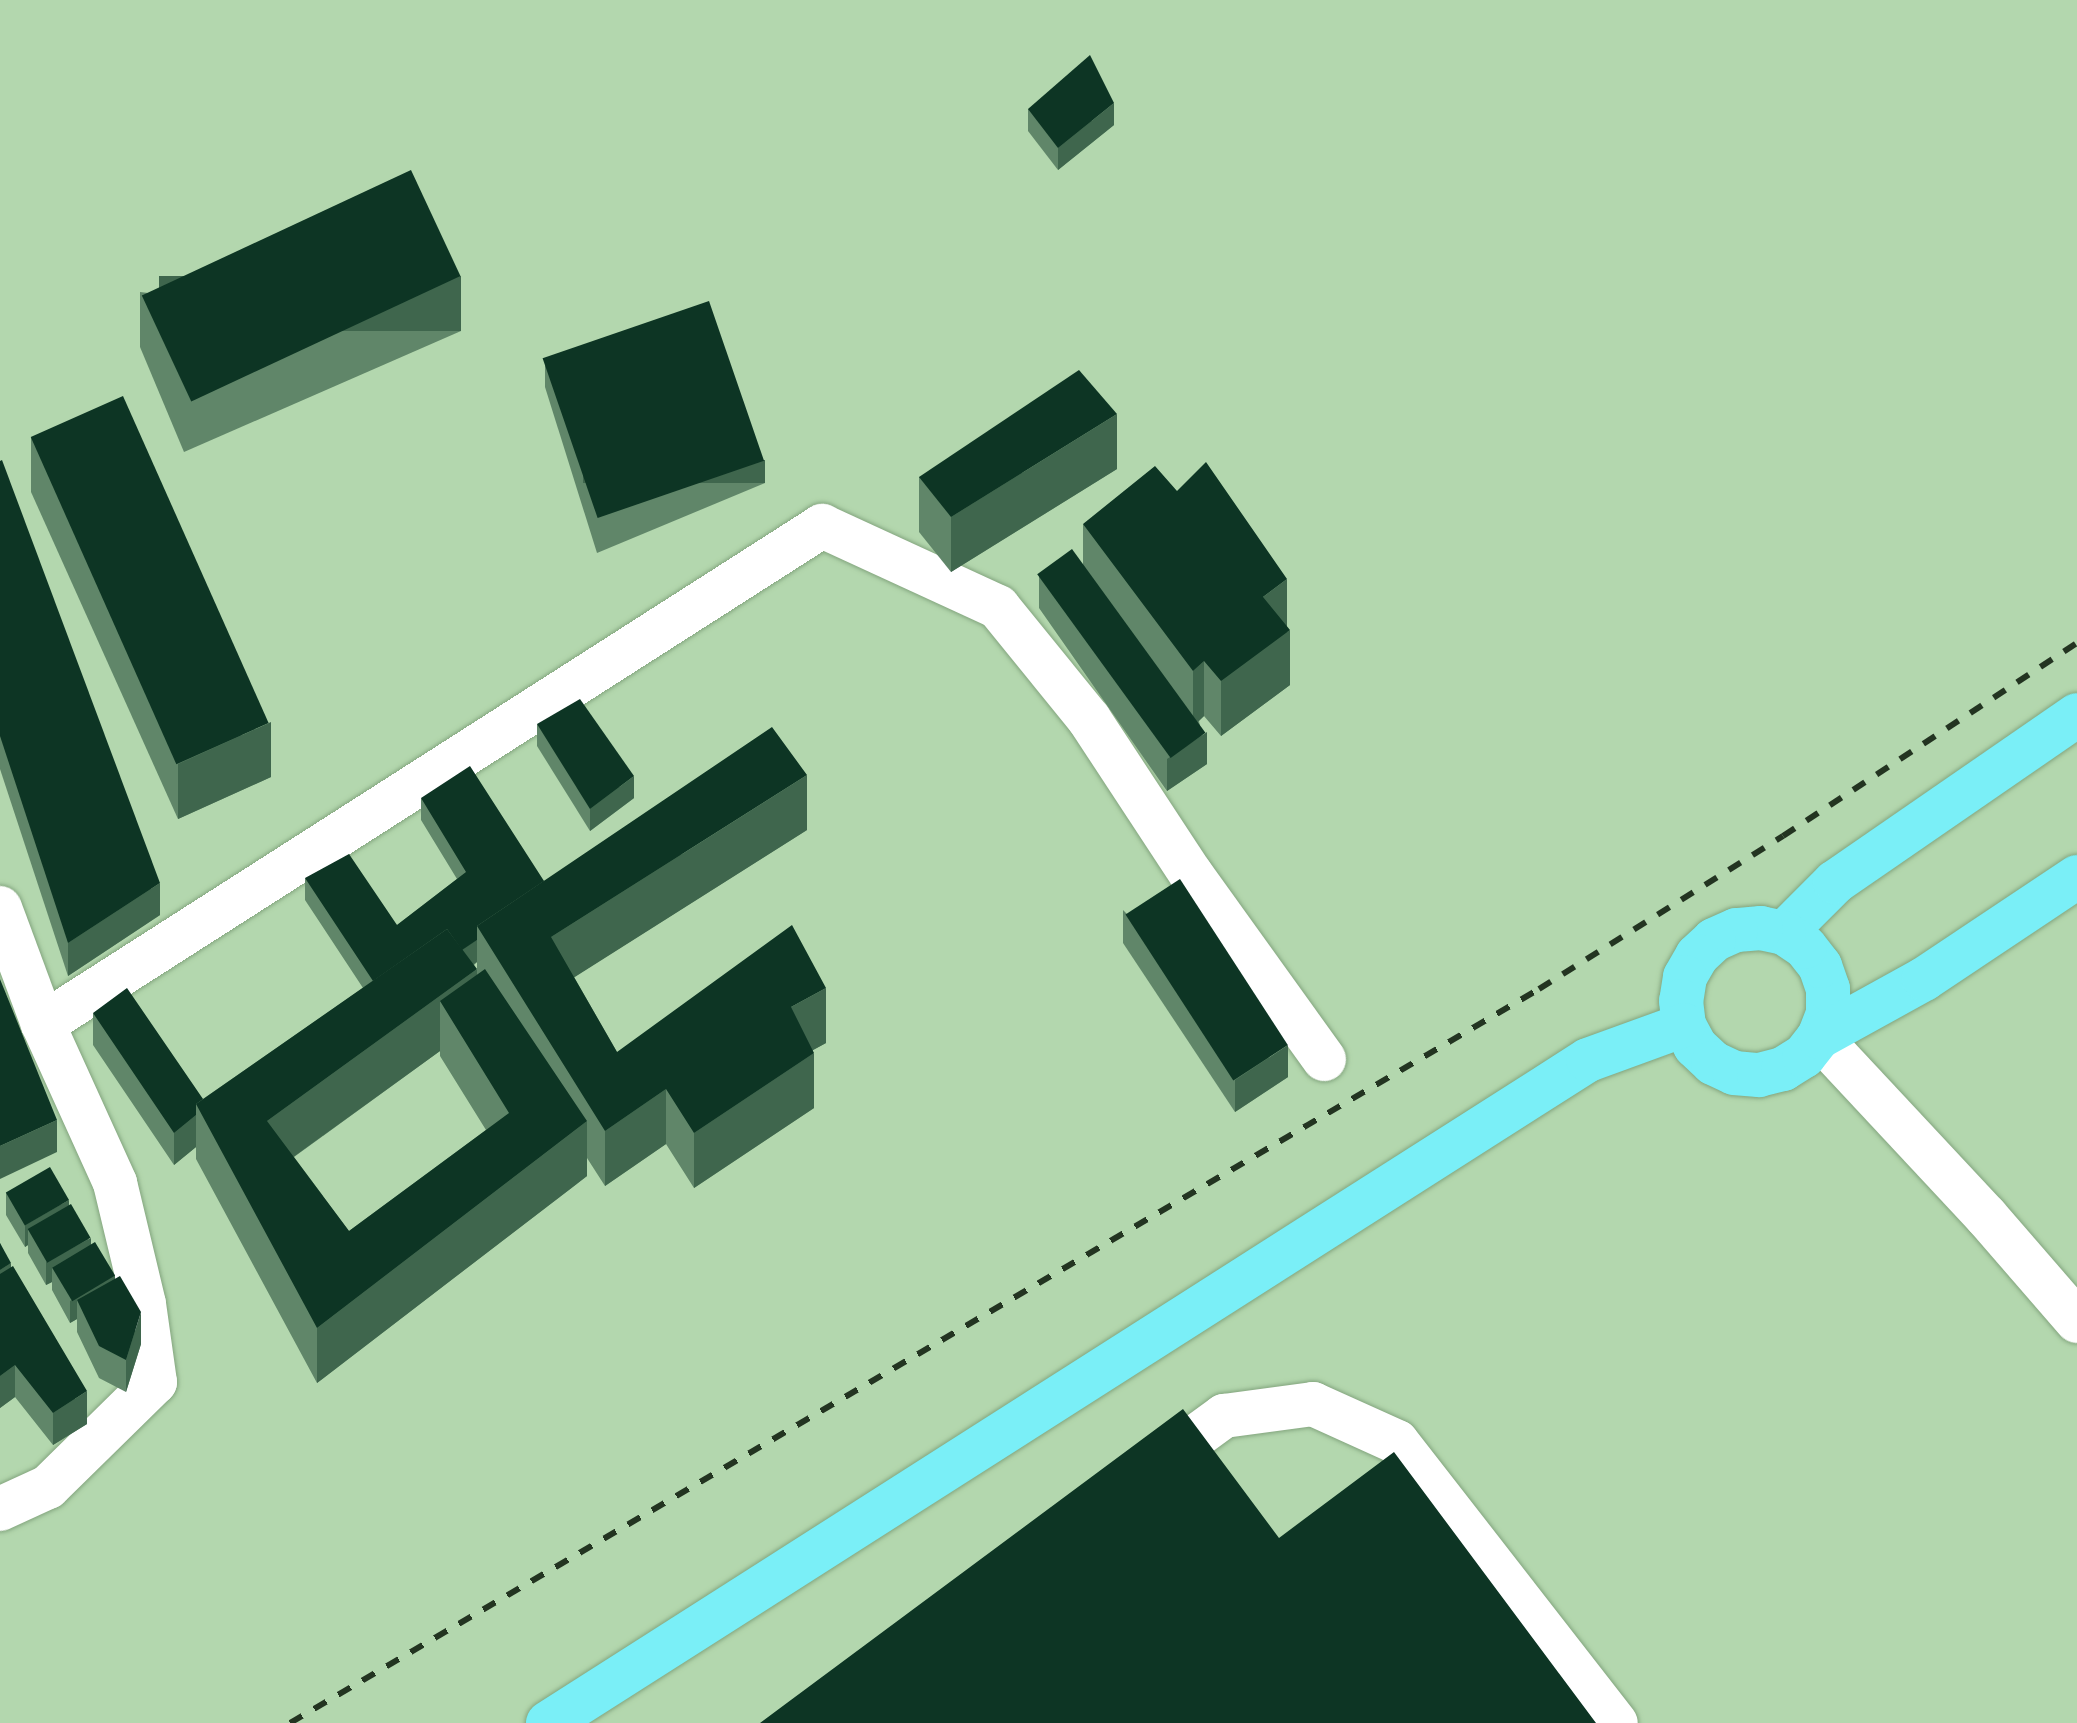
<!DOCTYPE html>
<style>
body{margin:0}
#map{position:relative;width:2077px;height:1723px;overflow:hidden;background:#b3d7ae;font-family:"IBM Plex Serif",serif}
div>[style]{position:absolute}
.roads{filter:drop-shadow(0 0 2px #83a57e) drop-shadow(0 0 2px #83a57e)}
.minor>*{height:44px;margin:-22px;padding:0 22px;transform-origin:22px;border-radius:22px;background:#fff}
.major>*{height:44px;margin:-22px;padding:0 22px;transform-origin:22px;border-radius:22px;background:#7aeff7}
.rail>*{height:6px;margin-top:-3px;transform-origin:0;background:repeating-linear-gradient(90deg,#233421 0 14px,transparent 0 28px)}
.wall>*{inset:0;background:#608669}
.shaded-wall>*{inset:0;background:#3f664d;transform-origin:0 0}
.building>*{inset:0;background:#0d3524;transform-origin:0 0}
span{translate:-50% -50%;white-space:nowrap;text-align:center;line-height:1.15;-webkit-text-stroke:8px #c0e4bb;paint-order:stroke}
</style>
<div id="map">
<div class="roads">
<div class="minor">
<div style="left:0;top:908px;width:124px;rotate:69.7deg"></div>
<div style="left:43px;top:1024px;width:175px;rotate:65.6deg"></div>
<div style="left:115px;top:1183px;width:124px;rotate:76.5deg"></div>
<div style="left:144px;top:1304px;width:79px;rotate:82deg"></div>
<div style="left:155px;top:1382px;width:150px;rotate:135.5deg"></div>
<div style="left:48px;top:1487px;width:53px;rotate:155.4deg"></div>
<div style="left:43px;top:1024px;width:925px;rotate:-32.59deg"></div>
<div style="left:822px;top:526px;width:194px;rotate:24.7deg"></div>
<div style="left:998px;top:607px;width:144px;rotate:50.9deg"></div>
<div style="left:1089px;top:719px;width:186px;rotate:56.7deg"></div>
<div style="left:1191px;top:874px;width:228px;rotate:54.3deg"></div>
<div style="left:1819px;top:1037px;width:245px;rotate:47deg"></div>
<div style="left:1986px;top:1216px;width:139px;rotate:49.1deg"></div>
<div style="left:1154px;top:1467px;width:87px;rotate:-36.1deg"></div>
<div style="left:1224px;top:1416px;width:90px;rotate:-7.7deg"></div>
<div style="left:1313px;top:1404px;width:92px;rotate:24.3deg"></div>
<div style="left:1397px;top:1442px;width:356px;rotate:52.1deg"></div>
</div>
<div class="major">
<div style="left:1784px;top:933px;width:72px;rotate:-45deg"></div>
<div style="left:1835px;top:882px;width:294px;rotate:-34.6deg"></div>
<div style="left:1819px;top:1037px;width:25px;rotate:-69deg"></div>
<div style="left:1828px;top:1014px;width:25px;rotate:-90deg"></div>
<div style="left:1828px;top:989px;width:24px;rotate:-109deg"></div>
<div style="left:1820px;top:966px;width:24px;rotate:-128deg"></div>
<div style="left:1805px;top:947px;width:25px;rotate:-146deg"></div>
<div style="left:1784px;top:933px;width:24px;rotate:-168deg"></div>
<div style="left:1761px;top:928px;width:25px;rotate:175deg"></div>
<div style="left:1736px;top:930px;width:24px;rotate:156deg"></div>
<div style="left:1714px;top:940px;width:23px;rotate:137deg"></div>
<div style="left:1697px;top:956px;width:24px;rotate:120deg"></div>
<div style="left:1685px;top:977px;width:24px;rotate:99deg"></div>
<div style="left:1681px;top:1001px;width:24px;rotate:83deg"></div>
<div style="left:1684px;top:1025px;width:24px;rotate:62deg"></div>
<div style="left:1695px;top:1046px;width:25px;rotate:43deg"></div>
<div style="left:1713px;top:1063px;width:23px;rotate:25deg"></div>
<div style="left:1734px;top:1073px;width:25px;rotate:5deg"></div>
<div style="left:1759px;top:1075px;width:25px;rotate:-14deg"></div>
<div style="left:1783px;top:1069px;width:25px;rotate:-32deg"></div>
<div style="left:1804px;top:1056px;width:24px;rotate:-52deg"></div>
<div style="left:1819px;top:1037px;width:120px;rotate:-28.9deg"></div>
<div style="left:1924px;top:979px;width:184px;rotate:-33.7deg"></div>
<div style="left:548px;top:1723px;width:1233px;rotate:-32.52deg"></div>
<div style="left:1588px;top:1060px;width:102px;rotate:-20deg"></div>
</div>
</div>
<div class="rail">
<div style="left:290px;top:1723px;width:1449px;rotate:-30.44deg"></div>
<div style="left:1539px;top:989px;width:288px;rotate:-32.1deg"></div>
<div style="left:1783px;top:836px;width:352px;rotate:-33.3deg"></div>
</div>
<div class="wall">
<div style="clip-path:polygon(1028px 109px,1114px 125px,1058px 170px,1028px 131px)"></div>
<div style="clip-path:polygon(140px 292px,461px 331px,184px 452px,140px 347px)"></div>
<div style="clip-path:polygon(545px 365px,765px 483px,597px 553px,545px 387px)"></div>
<div style="clip-path:polygon(31px 437px,271px 777px,178px 819px,31px 492px)"></div>
<div style="clip-path:polygon(0 461px,160px 915px,68px 976px,0 769px)"></div>
<div style="clip-path:polygon(1117px 469px,951px 572px,919px 532px,919px 477px)"></div>
<div style="clip-path:polygon(1083px 524px,1287px 627px,1290px 685px,1221px 736px,1204px 716px,1199px 721px,1207px 764px,1167px 791px,1039px 608px,1039px 576px,1083px 564px)"></div>
<div style="clip-path:polygon(537px 724px,634px 798px,590px 831px,537px 746px)"></div>
<div style="clip-path:polygon(evenodd,421px 798px,544px 881px,807px 830px,574px 977px,617px 1052px,826px 1043px,813px 1050px,814px 1108px,694px 1188px,666px 1144px,605px 1186px,587px 1158px,587px 1176px,317px 1383px,196px 1159px,196px 1147px,174px 1165px,93px 1045px,93px 1013px,203px 1099px,363px 988px,305px 900px,305px 878px,397px 925px,457px 879px,421px 820px,421px 798px,477px 962px,477px 975px,474px 965px,477px 962px,421px 798px,440px 1051px,440px 1056px,486px 1130px,349px 1231px,294px 1157px,440px 1051px)"></div>
<div style="clip-path:polygon(1123px 910px,1288px 1077px,1235px 1112px,1123px 943px)"></div>
<div style="clip-path:polygon(6px 1193px,69px 1206px,91px 1244px,115px 1279px,141px 1344px,126px 1392px,99px 1378px,77px 1332px,77px 1319px,70px 1323px,52px 1290px,52px 1282px,46px 1285px,28px 1253px,28px 1245px,25px 1247px,6px 1215px)"></div>
<div style="clip-path:polygon(0 1243px,11px 1267px,87px 1424px,53px 1445px,15px 1397px,0 1408px)"></div>
</div>
<div class="shaded-wall">
<div style="clip-path:polygon(1114px 103px,1114px 125px,1058px 170px,1058px 148px)"></div>
<div style="left:461px;top:276px;width:55px;height:302px;rotate:90deg"></div>
<div style="clip-path:polygon(1117px 414px,1117px 469px,951px 572px,951px 517px)"></div>
<div style="left:765px;top:460px;width:23px;height:182px;rotate:90deg"></div>
<div style="clip-path:polygon(1287px 579px,1287px 632px,1290px 630px,1290px 685px,1221px 736px,1221px 681px,1263px 597px)"></div>
<div style="clip-path:polygon(1204px 661px,1204px 716px,1193px 726px,1193px 671px)"></div>
<div style="clip-path:polygon(271px 722px,271px 777px,178px 819px,178px 764px)"></div>
<div style="clip-path:polygon(1207px 732px,1207px 764px,1167px 791px,1167px 759px)"></div>
<div style="clip-path:polygon(807px 775px,807px 830px,551px 992px,551px 937px)"></div>
<div style="clip-path:polygon(634px 776px,634px 798px,590px 831px,590px 809px)"></div>
<div style="clip-path:polygon(160px 883px,160px 915px,68px 976px,68px 943px)"></div>
<div style="clip-path:polygon(477px 940px,477px 962px,384px 1020px,384px 997px)"></div>
<div style="clip-path:polygon(477px 969px,477px 1024px,440px 1001px,440px 1051px,267px 1176px,267px 1121px)"></div>
<div style="clip-path:polygon(826px 988px,826px 1043px,791px 1062px,791px 1007px)"></div>
<div style="clip-path:polygon(1288px 1045px,1288px 1077px,1235px 1112px,1235px 1080px)"></div>
<div style="clip-path:polygon(814px 1053px,814px 1108px,694px 1188px,694px 1133px)"></div>
<div style="clip-path:polygon(666px 1089px,666px 1144px,605px 1186px,605px 1131px)"></div>
<div style="clip-path:polygon(196px 1115px,196px 1147px,174px 1165px,174px 1133px)"></div>
<div style="clip-path:polygon(57px 1120px,57px 1152px,0 1179px,0 1146px)"></div>
<div style="clip-path:polygon(587px 1121px,587px 1176px,317px 1383px,317px 1328px)"></div>
<div style="clip-path:polygon(69px 1200px,69px 1222px,28px 1230px,28px 1245px,25px 1247px,25px 1225px)"></div>
<div style="clip-path:polygon(91px 1238px,91px 1260px,52px 1268px,52px 1282px,46px 1285px,46px 1262px)"></div>
<div style="clip-path:polygon(11px 1263px,11px 1285px,0 1292px,0 1270px)"></div>
<div style="clip-path:polygon(115px 1275px,115px 1297px,77px 1300px,77px 1319px,70px 1323px,70px 1301px)"></div>
<div style="clip-path:polygon(141px 1312px,141px 1344px,126px 1392px,126px 1360px)"></div>
<div style="clip-path:polygon(15px 1365px,15px 1397px,0 1408px,0 1376px)"></div>
<div style="clip-path:polygon(87px 1391px,87px 1424px,53px 1445px,53px 1413px)"></div>
</div>
<div class="building">
<div style="clip-path:polygon(1090px 55px,1114px 103px,1058px 148px,1028px 109px)"></div>
<div style="left:411px;top:170px;width:117px;height:297px;rotate:65deg"></div>
<div style="left:709px;top:301px;width:169px;height:176px;rotate:71deg"></div>
<div style="clip-path:polygon(1079px 370px,1117px 414px,951px 517px,919px 477px)"></div>
<div style="left:123px;top:396px;width:358px;height:101px;rotate:66deg"></div>
<div style="clip-path:polygon(2px 460px,160px 883px,68px 943px,0 736px,0 461px)"></div>
<div style="clip-path:polygon(1206px 462px,1287px 579px,1263px 597px,1290px 630px,1221px 681px,1204px 661px,1193px 671px,1083px 524px,1155px 466px,1177px 491px)"></div>
<div style="left:1072px;top:549px;width:227px;height:43px;rotate:54deg"></div>
<div style="clip-path:polygon(580px 699px,634px 776px,590px 809px,537px 724px)"></div>
<div style="clip-path:polygon(772px 727px,807px 775px,551px 937px,617px 1052px,792px 925px,826px 988px,791px 1007px,814px 1053px,694px 1133px,666px 1089px,605px 1131px,477px 926px)"></div>
<div style="clip-path:polygon(470px 766px,544px 881px,477px 926px,477px 940px,462px 950px,447px 929px,373px 981px,305px 878px,349px 854px,397px 925px,466px 872px,421px 798px)"></div>
<div style="left:1180px;top:879px;width:198px;height:65px;rotate:57deg"></div>
<div style="clip-path:polygon(447px 929px,477px 969px,267px 1121px,349px 1231px,509px 1113px,440px 1001px,485px 969px,587px 1121px,317px 1328px,196px 1104px)"></div>
<div style="clip-path:polygon(0 979px,57px 1120px,0 1146px)"></div>
<div style="clip-path:polygon(127px 988px,203px 1099px,196px 1104px,196px 1115px,174px 1133px,93px 1013px)"></div>
<div style="left:50px;top:1167px;width:38px;height:51px;rotate:60deg"></div>
<div style="left:71px;top:1204px;width:39px;height:50px;rotate:60deg"></div>
<div style="left:95px;top:1242px;width:39px;height:50px;rotate:59deg"></div>
<div style="clip-path:polygon(0 1243px,11px 1263px,0 1270px)"></div>
<div style="clip-path:polygon(13px 1266px,87px 1391px,53px 1413px,15px 1365px,0 1376px,0 1274px)"></div>
<div style="clip-path:polygon(120px 1276px,141px 1312px,126px 1360px,99px 1346px,77px 1300px)"></div>
<div style="clip-path:polygon(1183px 1409px,1279px 1538px,1394px 1452px,1596px 1723px,760px 1723px)"></div>
</div>
</div>
